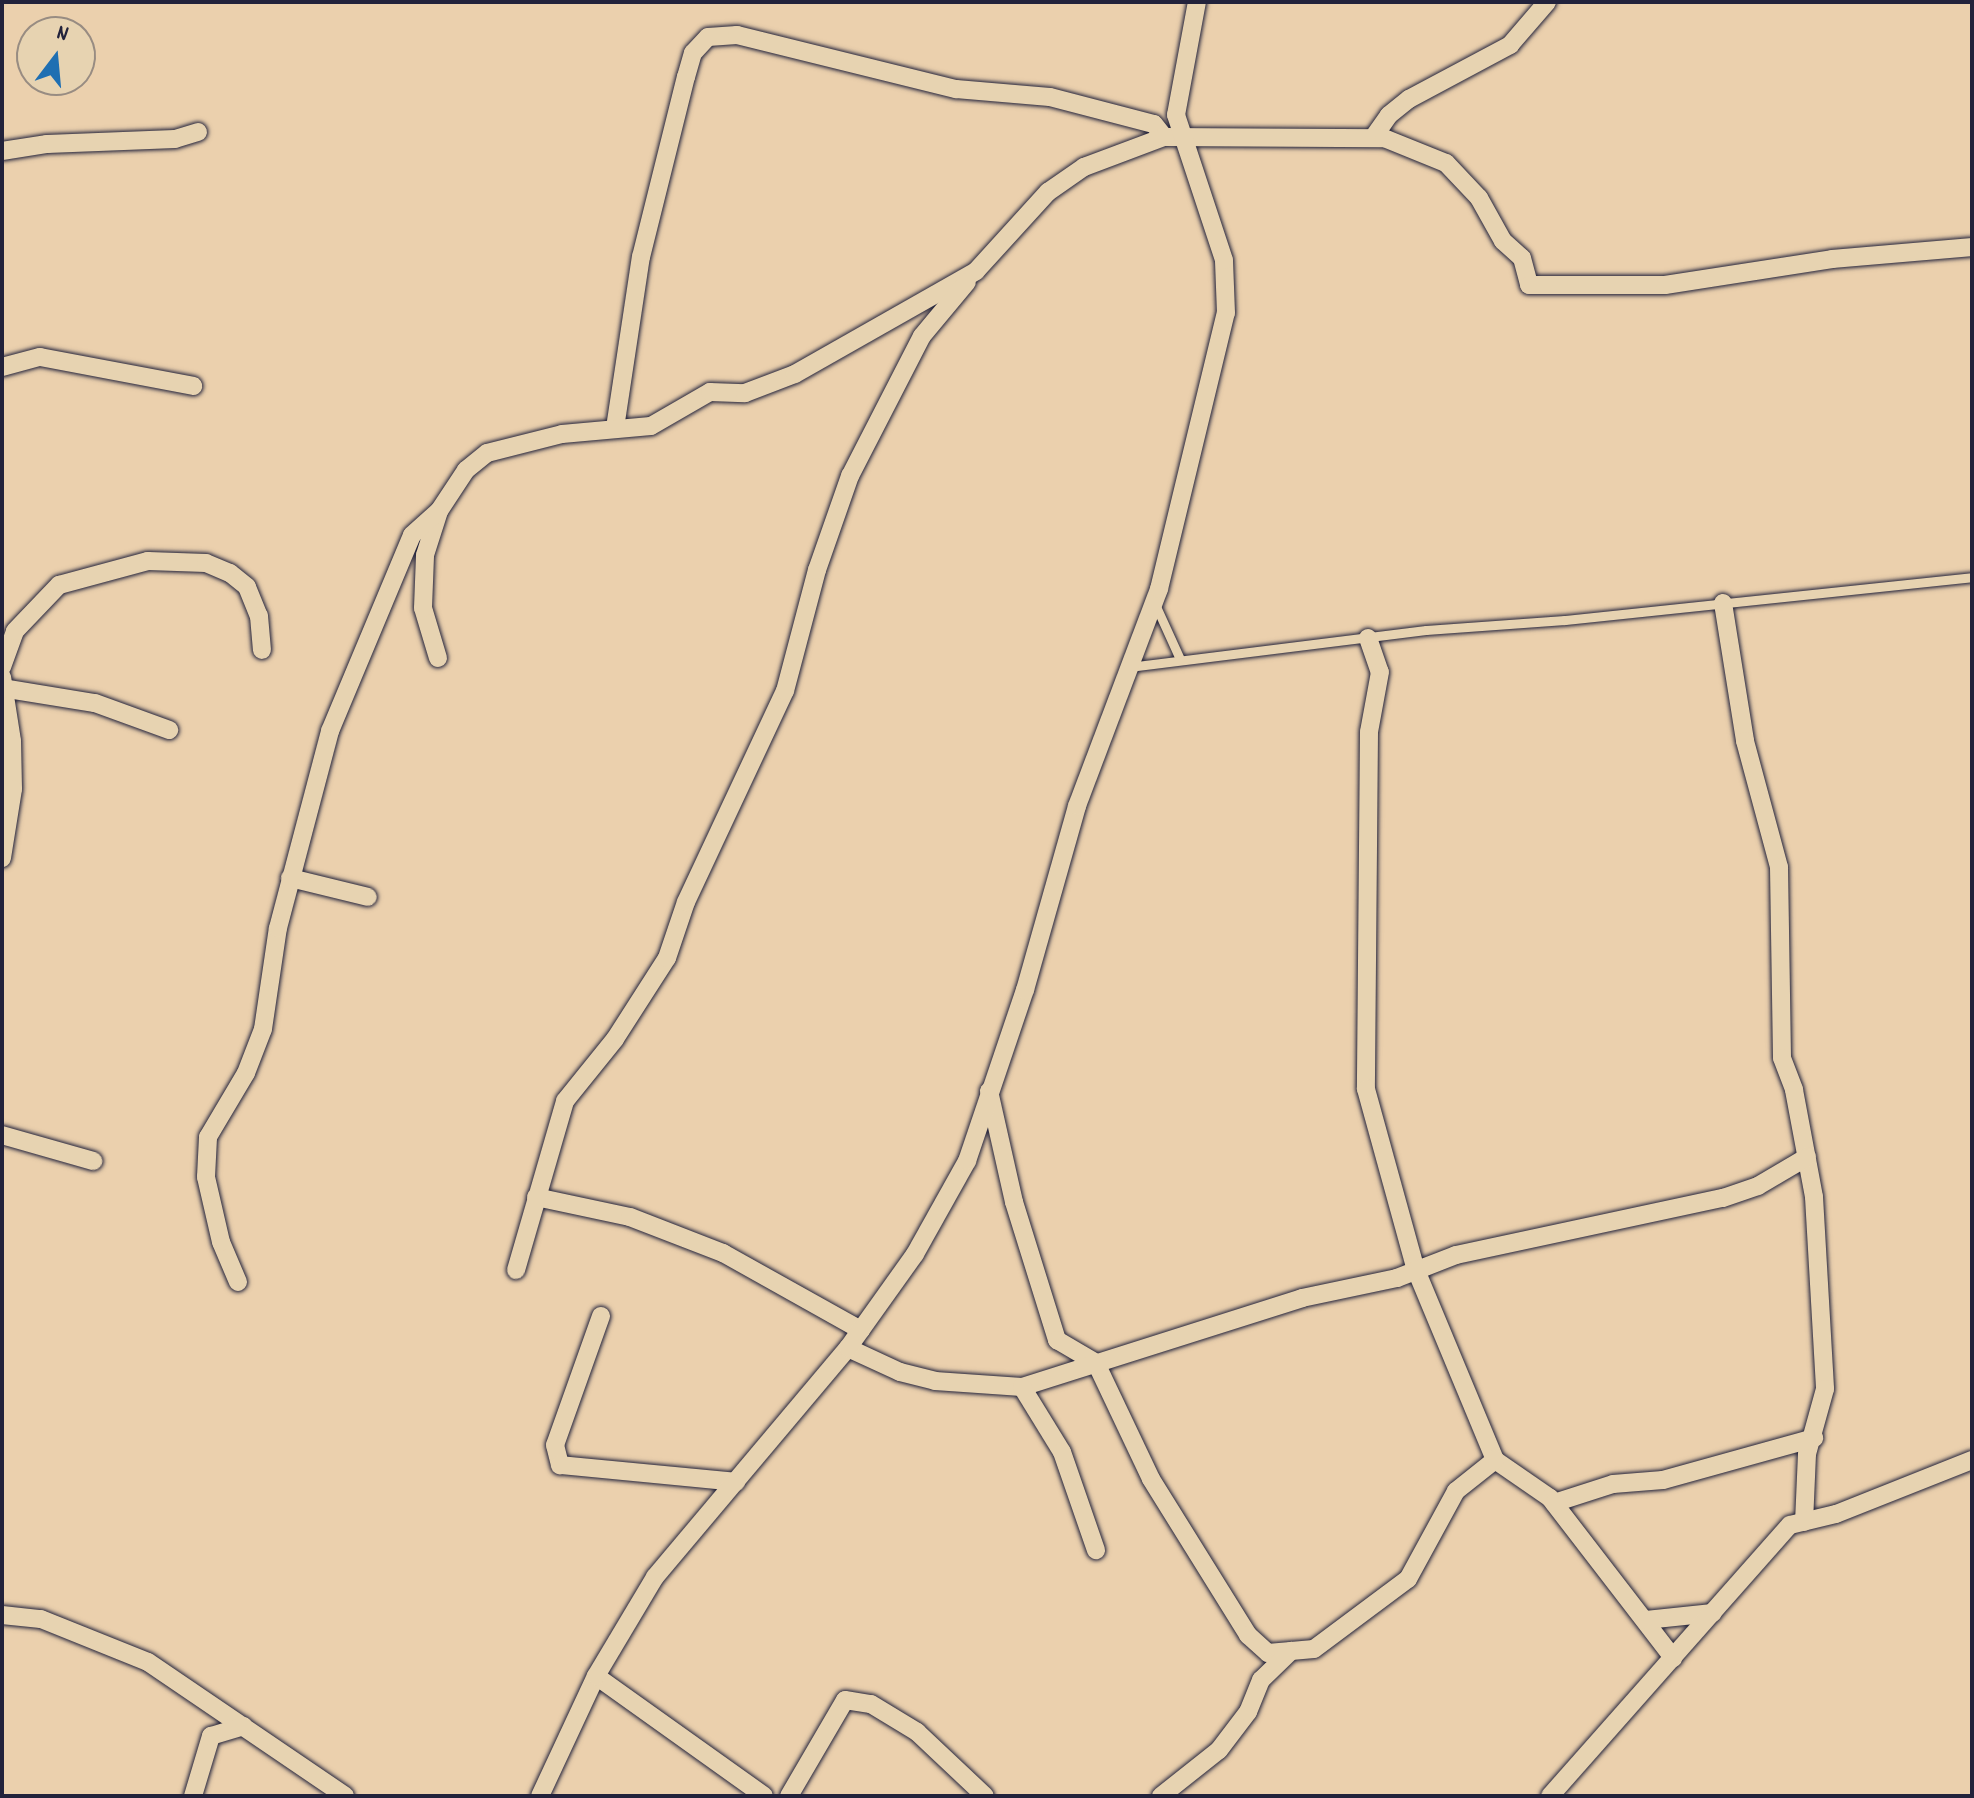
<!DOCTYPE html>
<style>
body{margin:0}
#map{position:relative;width:1974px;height:1798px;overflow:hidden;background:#ebd0ad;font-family:Dekko,sans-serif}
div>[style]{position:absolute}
.roads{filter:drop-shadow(0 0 2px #22223b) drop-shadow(0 0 2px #22223b)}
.service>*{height:9px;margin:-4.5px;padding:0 4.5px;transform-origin:4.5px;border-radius:4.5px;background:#e7d3b1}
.minor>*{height:18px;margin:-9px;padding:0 9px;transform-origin:9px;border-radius:9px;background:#e7d3b1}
span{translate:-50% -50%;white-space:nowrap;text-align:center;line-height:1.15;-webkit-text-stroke:8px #e7d3b1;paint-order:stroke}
.frame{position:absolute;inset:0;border:4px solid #22223b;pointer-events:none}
.north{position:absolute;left:16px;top:16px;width:80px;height:80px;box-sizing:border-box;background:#e7d3b1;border:2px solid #988c82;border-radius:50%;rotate:16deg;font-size:22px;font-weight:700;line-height:32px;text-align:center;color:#22223b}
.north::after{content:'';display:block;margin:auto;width:28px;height:36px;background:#1f6fb2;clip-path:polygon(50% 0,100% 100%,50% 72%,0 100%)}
</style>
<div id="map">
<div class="roads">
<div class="service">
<div style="left:1155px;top:604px;width:60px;rotate:65.6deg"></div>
<div style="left:1129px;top:667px;width:299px;rotate:-7.1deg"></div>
<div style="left:1426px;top:630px;width:139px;rotate:-4.1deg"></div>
<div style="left:1565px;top:620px;width:409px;rotate:-6deg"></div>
</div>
<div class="minor">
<div style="left:1375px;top:135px;width:24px;rotate:-55deg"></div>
<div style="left:1389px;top:115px;width:26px;rotate:-39deg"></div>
<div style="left:1409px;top:99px;width:115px;rotate:-28.1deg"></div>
<div style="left:1510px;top:45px;width:57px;rotate:-49.3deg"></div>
<div style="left:2px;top:151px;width:46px;rotate:-8.8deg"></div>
<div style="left:47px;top:144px;width:128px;rotate:-2.2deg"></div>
<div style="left:175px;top:139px;width:24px;rotate:-17deg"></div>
<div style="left:2px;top:367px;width:39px;rotate:-15deg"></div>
<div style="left:40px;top:357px;width:156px;rotate:10.7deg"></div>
<div style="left:615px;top:428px;width:173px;rotate:-81.4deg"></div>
<div style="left:641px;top:257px;width:186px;rotate:-76deg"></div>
<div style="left:686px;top:77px;width:25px;rotate:-74deg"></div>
<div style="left:693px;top:53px;width:22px;rotate:-47deg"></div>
<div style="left:708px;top:37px;width:29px;rotate:-4deg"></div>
<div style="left:737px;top:35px;width:226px;rotate:13.9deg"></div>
<div style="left:956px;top:89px;width:94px;rotate:4.9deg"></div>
<div style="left:1050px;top:97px;width:107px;rotate:14.6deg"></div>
<div style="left:1154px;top:124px;width:16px;rotate:52deg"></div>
<div style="left:1723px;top:603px;width:140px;rotate:80.9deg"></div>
<div style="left:1745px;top:741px;width:131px;rotate:74.9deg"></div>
<div style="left:1779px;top:867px;width:191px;rotate:89.1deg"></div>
<div style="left:1782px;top:1058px;width:34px;rotate:69deg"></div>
<div style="left:1794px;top:1090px;width:109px;rotate:79.4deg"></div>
<div style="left:1814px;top:1197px;width:192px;rotate:86.7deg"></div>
<div style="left:1825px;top:1389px;width:67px;rotate:105.5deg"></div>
<div style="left:1807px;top:1454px;width:68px;rotate:92.5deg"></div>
<div style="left:1368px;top:638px;width:36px;rotate:71deg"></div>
<div style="left:1380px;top:672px;width:61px;rotate:100.4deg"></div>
<div style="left:1369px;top:732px;width:357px;rotate:90.5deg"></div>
<div style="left:1366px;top:1089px;width:188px;rotate:74.6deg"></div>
<div style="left:1416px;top:1270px;width:206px;rotate:67.4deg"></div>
<div style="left:1495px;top:1460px;width:67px;rotate:34.6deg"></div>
<div style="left:1550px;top:1498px;width:202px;rotate:52.4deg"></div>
<div style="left:438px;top:658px;width:52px;rotate:-106.7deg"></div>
<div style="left:423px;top:608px;width:53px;rotate:-87.8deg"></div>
<div style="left:425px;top:555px;width:46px;rotate:-72.3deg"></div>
<div style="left:439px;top:511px;width:49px;rotate:-56.6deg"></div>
<div style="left:466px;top:470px;width:27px;rotate:-39deg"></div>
<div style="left:487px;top:453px;width:77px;rotate:-14.2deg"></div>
<div style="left:562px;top:434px;width:89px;rotate:-5.1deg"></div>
<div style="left:651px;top:426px;width:68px;rotate:-30deg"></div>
<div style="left:710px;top:392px;width:35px;rotate:2deg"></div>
<div style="left:745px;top:393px;width:53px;rotate:-20.8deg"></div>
<div style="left:795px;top:374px;width:208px;rotate:-29.6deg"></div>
<div style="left:976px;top:271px;width:107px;rotate:-47.7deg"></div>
<div style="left:1048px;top:192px;width:44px;rotate:-34.8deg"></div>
<div style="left:1084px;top:167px;width:85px;rotate:-20.6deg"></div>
<div style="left:1164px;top:137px;width:220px;rotate:0.3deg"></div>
<div style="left:1384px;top:138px;width:67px;rotate:22deg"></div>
<div style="left:1446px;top:163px;width:48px;rotate:46.7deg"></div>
<div style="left:1479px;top:198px;width:49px;rotate:60.8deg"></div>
<div style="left:1503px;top:241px;width:25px;rotate:42deg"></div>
<div style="left:1522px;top:258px;width:28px;rotate:75deg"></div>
<div style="left:1529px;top:285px;width:136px"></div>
<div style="left:1665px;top:285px;width:169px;rotate:-8.8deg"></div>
<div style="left:1832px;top:259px;width:141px;rotate:-4.9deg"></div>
<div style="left:2px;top:667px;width:38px;rotate:-70deg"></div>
<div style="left:15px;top:631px;width:64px;rotate:-46.3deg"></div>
<div style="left:59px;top:585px;width:92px;rotate:-15.1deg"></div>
<div style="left:148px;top:561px;width:58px;rotate:2deg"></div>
<div style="left:206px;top:563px;width:26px;rotate:23deg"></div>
<div style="left:230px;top:573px;width:22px;rotate:39deg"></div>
<div style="left:247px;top:587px;width:31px;rotate:68deg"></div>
<div style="left:259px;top:616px;width:34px;rotate:85deg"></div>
<div style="left:2px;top:677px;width:65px;rotate:81.1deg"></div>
<div style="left:12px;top:741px;width:48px;rotate:88.8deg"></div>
<div style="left:13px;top:789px;width:70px;rotate:99.1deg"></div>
<div style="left:2px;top:688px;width:94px;rotate:9.2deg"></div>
<div style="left:95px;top:703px;width:79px;rotate:20deg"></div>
<div style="left:290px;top:878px;width:80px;rotate:13.7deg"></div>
<div style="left:989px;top:1091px;width:114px;rotate:77.3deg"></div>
<div style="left:1014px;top:1202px;width:145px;rotate:72.7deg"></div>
<div style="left:1057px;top:1340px;width:45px;rotate:30.5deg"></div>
<div style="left:1096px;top:1363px;width:128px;rotate:64.6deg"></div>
<div style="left:1151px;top:1479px;width:184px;rotate:58.1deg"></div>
<div style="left:1248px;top:1635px;width:27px;rotate:42deg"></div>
<div style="left:1268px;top:1653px;width:46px;rotate:-5deg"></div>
<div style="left:1314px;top:1649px;width:117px;rotate:-36.7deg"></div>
<div style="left:1408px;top:1579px;width:100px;rotate:-61.4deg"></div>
<div style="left:1456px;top:1491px;width:50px;rotate:-38.5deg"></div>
<div style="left:2px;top:1135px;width:95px;rotate:15.9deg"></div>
<div style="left:536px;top:1197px;width:96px;rotate:12deg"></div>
<div style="left:630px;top:1217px;width:100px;rotate:21.2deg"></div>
<div style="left:723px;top:1253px;width:158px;rotate:29.2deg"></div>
<div style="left:516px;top:1270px;width:176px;rotate:-73.8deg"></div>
<div style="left:565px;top:1101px;width:80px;rotate:-51.1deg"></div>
<div style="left:615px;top:1039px;width:96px;rotate:-57.3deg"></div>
<div style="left:667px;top:958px;width:59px;rotate:-71.3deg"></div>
<div style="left:686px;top:902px;width:233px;rotate:-64.9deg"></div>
<div style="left:785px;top:691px;width:125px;rotate:-75.2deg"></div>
<div style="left:817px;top:570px;width:100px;rotate:-70.7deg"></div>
<div style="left:850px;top:476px;width:157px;rotate:-62.8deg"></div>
<div style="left:922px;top:336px;width:70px;rotate:-50.2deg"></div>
<div style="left:238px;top:1282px;width:43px;rotate:-113deg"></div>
<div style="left:221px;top:1242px;width:67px;rotate:-103deg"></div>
<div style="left:206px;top:1177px;width:40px;rotate:-87.1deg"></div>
<div style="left:208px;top:1137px;width:74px;rotate:-59.3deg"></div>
<div style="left:246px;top:1073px;width:47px;rotate:-68.9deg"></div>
<div style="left:263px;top:1029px;width:102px;rotate:-81.6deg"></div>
<div style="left:278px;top:928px;width:204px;rotate:-75.2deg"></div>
<div style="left:330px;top:731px;width:212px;rotate:-67.3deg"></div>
<div style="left:412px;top:535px;width:36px;rotate:-42deg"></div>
<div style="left:601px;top:1316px;width:137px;rotate:109.6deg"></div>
<div style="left:555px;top:1445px;width:21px;rotate:76deg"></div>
<div style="left:560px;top:1465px;width:177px;rotate:5.5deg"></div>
<div style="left:848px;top:1348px;width:57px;rotate:24.8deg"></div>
<div style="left:900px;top:1372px;width:36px;rotate:14deg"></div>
<div style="left:935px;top:1381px;width:87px;rotate:3.9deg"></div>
<div style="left:1022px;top:1387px;width:294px;rotate:-17.6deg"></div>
<div style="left:1302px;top:1298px;width:97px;rotate:-11.9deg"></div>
<div style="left:1397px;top:1278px;width:63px;rotate:-21.3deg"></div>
<div style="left:1456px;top:1255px;width:273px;rotate:-12.1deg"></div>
<div style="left:1723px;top:1198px;width:37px;rotate:-19deg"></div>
<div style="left:1758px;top:1186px;width:57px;rotate:-30.6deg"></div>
<div style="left:1022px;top:1387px;width:76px;rotate:58.4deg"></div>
<div style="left:1062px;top:1452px;width:104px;rotate:70.9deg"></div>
<div style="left:1554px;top:1503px;width:62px;rotate:-17.9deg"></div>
<div style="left:1613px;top:1484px;width:50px;rotate:-4.6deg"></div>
<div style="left:1663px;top:1480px;width:157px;rotate:-15.5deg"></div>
<div style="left:2px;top:1615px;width:39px;rotate:6deg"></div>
<div style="left:41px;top:1619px;width:115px;rotate:21.9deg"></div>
<div style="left:148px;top:1662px;width:238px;rotate:34.2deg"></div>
<div style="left:1646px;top:1620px;width:67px;rotate:-6deg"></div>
<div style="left:596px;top:1676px;width:206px;rotate:35.5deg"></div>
<div style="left:193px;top:1796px;width:63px;rotate:-73.3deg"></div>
<div style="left:211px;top:1736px;width:34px;rotate:-17deg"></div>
<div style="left:540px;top:1796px;width:132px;rotate:-65deg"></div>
<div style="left:596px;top:1676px;width:115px;rotate:-59.2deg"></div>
<div style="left:655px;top:1577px;width:299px;rotate:-49.9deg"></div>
<div style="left:848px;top:1348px;width:115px;rotate:-54.5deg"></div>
<div style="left:915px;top:1254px;width:107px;rotate:-60.8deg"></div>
<div style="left:967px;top:1161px;width:181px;rotate:-71.3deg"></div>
<div style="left:1025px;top:990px;width:191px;rotate:-74.2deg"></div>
<div style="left:1077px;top:806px;width:232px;rotate:-69.3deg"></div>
<div style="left:1159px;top:589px;width:284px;rotate:-76.4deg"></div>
<div style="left:1226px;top:313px;width:53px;rotate:-92.2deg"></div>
<div style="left:1224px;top:260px;width:153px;rotate:-108.3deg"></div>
<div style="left:1176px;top:115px;width:115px;rotate:-79.5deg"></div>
<div style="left:789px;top:1796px;width:111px;rotate:-59.7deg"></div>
<div style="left:845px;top:1700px;width:26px;rotate:9deg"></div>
<div style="left:871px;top:1704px;width:54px;rotate:31.3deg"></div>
<div style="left:917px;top:1732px;width:93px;rotate:43.3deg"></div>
<div style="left:1161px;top:1796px;width:74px;rotate:-38.4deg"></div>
<div style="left:1219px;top:1750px;width:48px;rotate:-52.7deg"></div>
<div style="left:1248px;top:1712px;width:35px;rotate:-68deg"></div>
<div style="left:1261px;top:1680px;width:42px;rotate:-44deg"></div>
<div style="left:1550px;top:1796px;width:362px;rotate:-48.5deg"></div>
<div style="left:1790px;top:1525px;width:47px;rotate:-13.4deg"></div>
<div style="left:1836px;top:1514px;width:146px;rotate:-21.7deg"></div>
</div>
</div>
<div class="frame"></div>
<div class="north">N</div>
</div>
